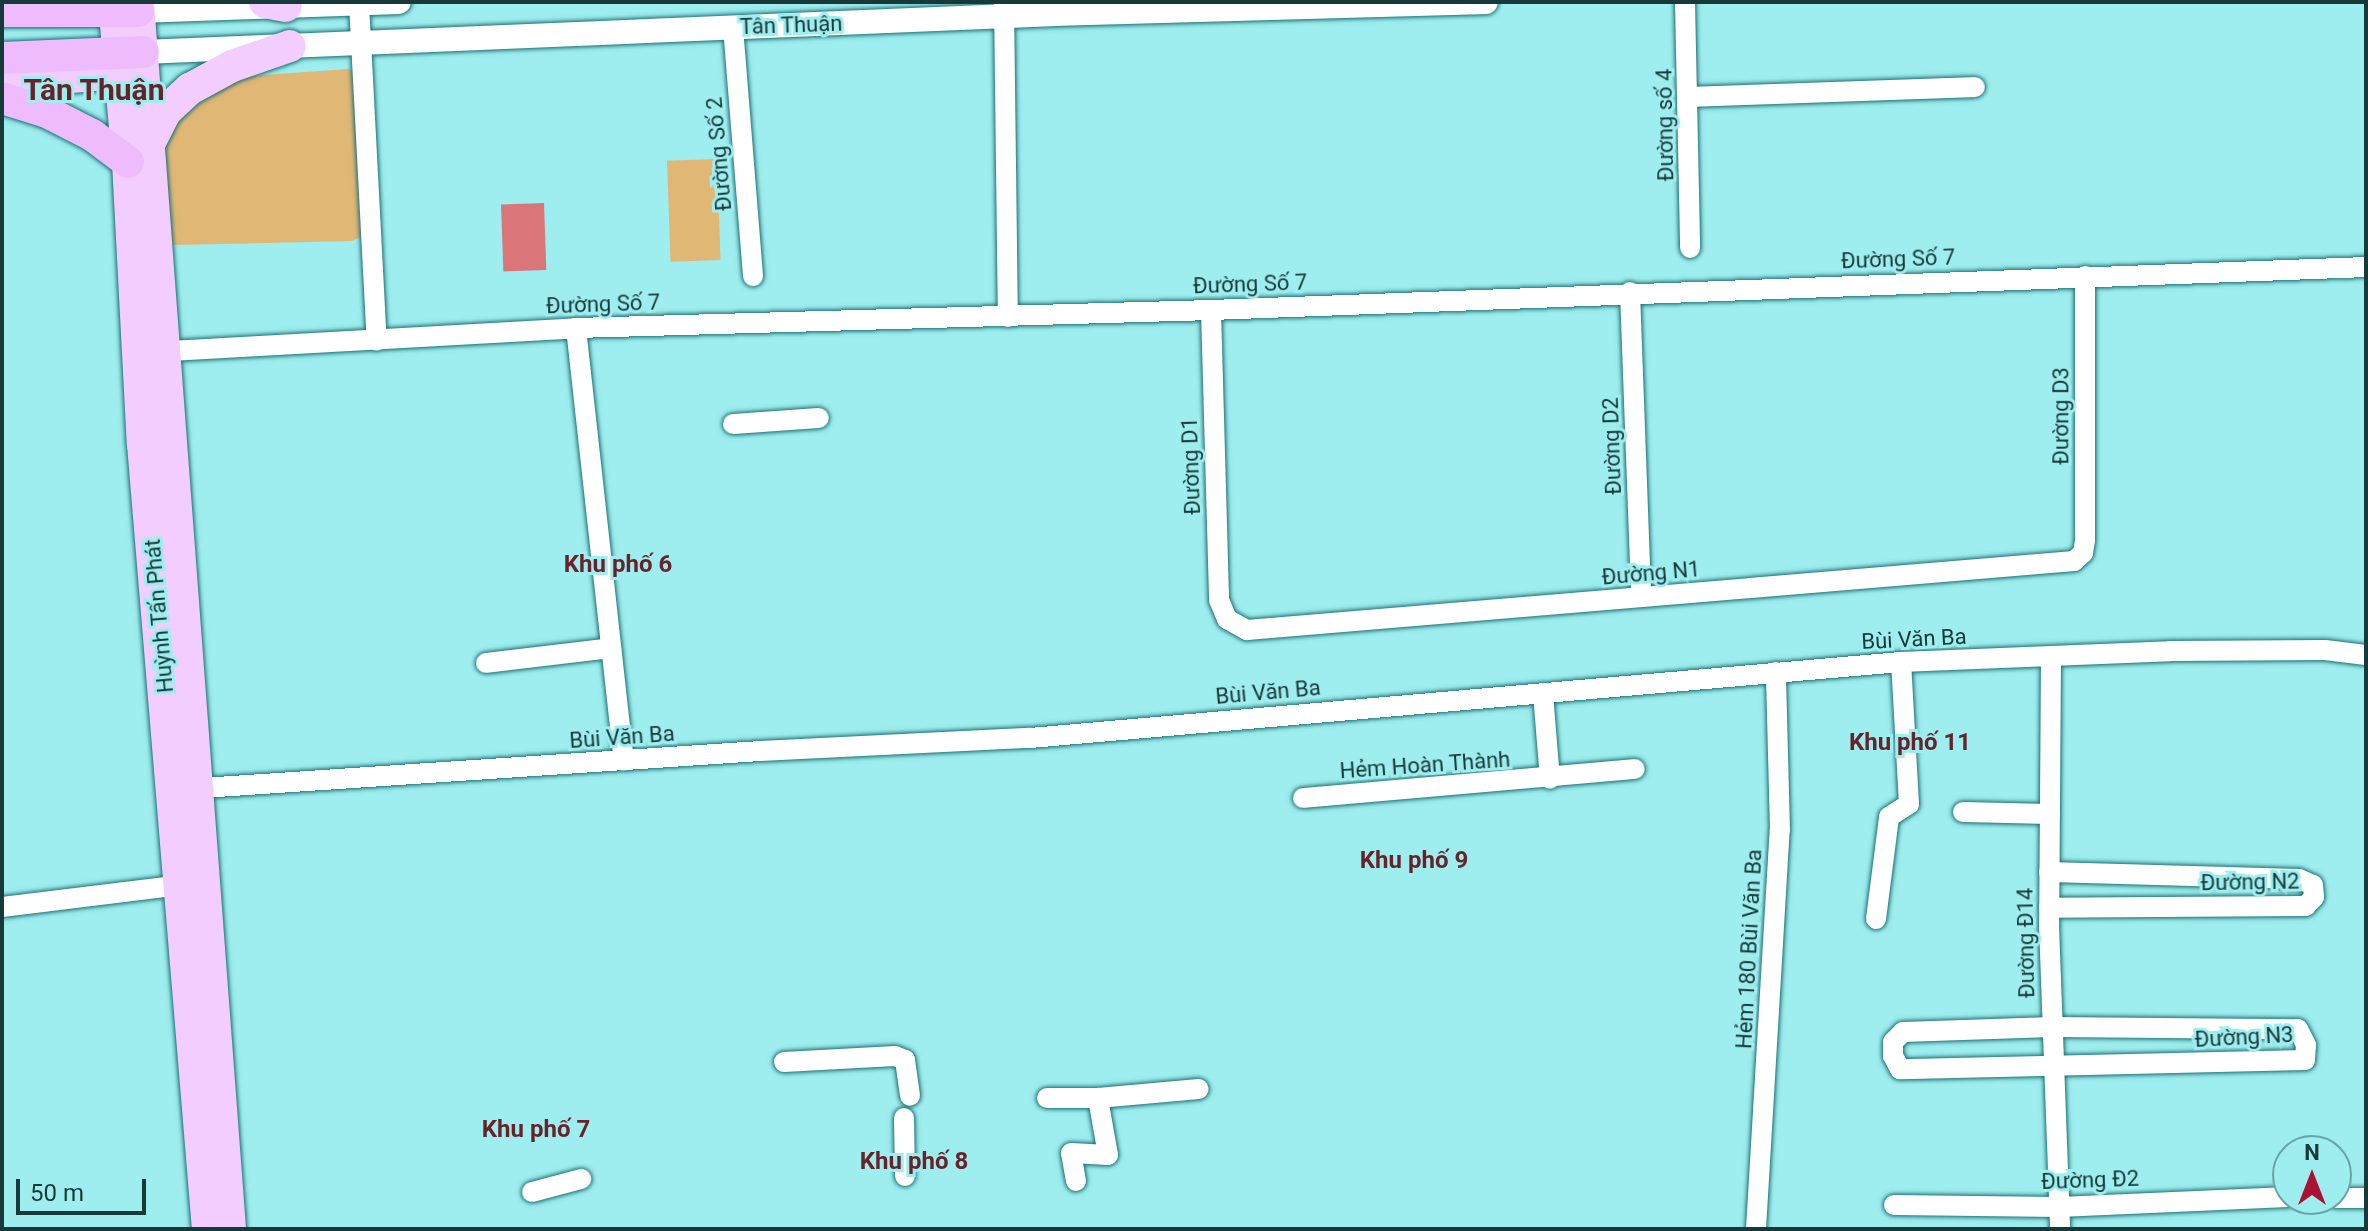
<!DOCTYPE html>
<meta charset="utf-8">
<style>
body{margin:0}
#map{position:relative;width:2368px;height:1231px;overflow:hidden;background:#9eedef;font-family:Roboto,sans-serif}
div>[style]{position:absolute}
.green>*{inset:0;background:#e1b776;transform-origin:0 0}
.water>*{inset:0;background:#da7579;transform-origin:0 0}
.roads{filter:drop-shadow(0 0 2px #1b7174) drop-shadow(0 0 2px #1b7174)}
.minor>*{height:20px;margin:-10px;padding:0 10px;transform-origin:10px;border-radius:10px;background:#fff}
.tertiary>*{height:24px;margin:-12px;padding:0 12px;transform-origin:12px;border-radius:12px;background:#fff}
.primary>*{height:32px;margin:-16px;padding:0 16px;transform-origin:16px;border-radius:16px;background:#f2cdfd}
.trunk>*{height:32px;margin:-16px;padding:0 16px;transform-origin:16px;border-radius:16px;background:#eebcfc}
span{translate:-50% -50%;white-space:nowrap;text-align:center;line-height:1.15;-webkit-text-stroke:6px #9eedef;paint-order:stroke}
.street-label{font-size:22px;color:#18393a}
.neighbourhood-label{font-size:24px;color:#682229;font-weight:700}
.district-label{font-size:30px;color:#682229;font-weight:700}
.frame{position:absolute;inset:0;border:4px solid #18393a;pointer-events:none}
.north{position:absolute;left:2272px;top:1135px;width:80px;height:80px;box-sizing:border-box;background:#9eedef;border:2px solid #68a5a7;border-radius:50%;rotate:0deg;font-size:22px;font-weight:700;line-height:32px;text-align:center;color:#18393a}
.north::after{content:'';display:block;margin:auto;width:28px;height:36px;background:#a91233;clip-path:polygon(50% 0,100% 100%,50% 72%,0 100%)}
.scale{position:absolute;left:16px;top:1179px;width:130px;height:36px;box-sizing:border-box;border:4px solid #18393a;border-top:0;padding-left:10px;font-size:24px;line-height:28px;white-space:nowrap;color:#18393a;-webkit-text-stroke:6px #9eedef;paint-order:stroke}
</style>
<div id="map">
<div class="green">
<div style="clip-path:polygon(348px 69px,356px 71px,367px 234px,352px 241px,173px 245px,160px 136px,168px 116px,235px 77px)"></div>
<div style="left:717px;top:159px;width:101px;height:50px;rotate:88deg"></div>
</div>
<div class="water">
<div style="left:544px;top:203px;width:67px;height:43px;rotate:88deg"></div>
</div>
<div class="roads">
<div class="minor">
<div style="left:1004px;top:2px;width:315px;rotate:89.3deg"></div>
<div style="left:1685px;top:2px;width:246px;rotate:88.8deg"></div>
<div style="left:359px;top:3px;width:338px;rotate:87deg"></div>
<div style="left:733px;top:27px;width:250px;rotate:85.4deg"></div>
<div style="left:1690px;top:97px;width:285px;rotate:-2deg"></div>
<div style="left:1630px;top:292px;width:305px;rotate:87.9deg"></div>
<div style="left:1211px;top:310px;width:290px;rotate:88.4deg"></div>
<div style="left:1219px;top:600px;width:21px;rotate:67deg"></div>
<div style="left:1227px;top:619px;width:23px;rotate:29deg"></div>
<div style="left:1247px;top:630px;width:830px;rotate:-4.77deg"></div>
<div style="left:2074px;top:561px;width:12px;rotate:-42deg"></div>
<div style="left:2083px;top:553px;width:12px;rotate:-81deg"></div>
<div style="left:2085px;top:541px;width:265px;rotate:-90deg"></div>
<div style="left:576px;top:328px;width:435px;rotate:83.7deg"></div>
<div style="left:153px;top:352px;width:424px;rotate:-3.2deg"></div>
<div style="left:576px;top:328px;width:635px;rotate:-1.62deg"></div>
<div style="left:1211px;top:310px;width:1156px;rotate:-2.13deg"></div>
<div style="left:733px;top:424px;width:86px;rotate:-4deg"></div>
<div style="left:2051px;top:657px;width:268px;rotate:90.4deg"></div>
<div style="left:2049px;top:925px;width:304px;rotate:87.9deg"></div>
<div style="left:486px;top:663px;width:126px;rotate:-6.8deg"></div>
<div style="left:1543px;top:694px;width:85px;rotate:85.3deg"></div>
<div style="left:187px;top:789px;width:574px;rotate:-3.79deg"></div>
<div style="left:760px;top:751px;width:270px;rotate:-2.8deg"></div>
<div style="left:1030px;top:738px;width:874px;rotate:-4.99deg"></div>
<div style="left:1901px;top:662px;width:269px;rotate:-2.3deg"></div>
<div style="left:2170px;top:651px;width:155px;rotate:-0.4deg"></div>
<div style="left:2325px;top:650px;width:41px;rotate:7deg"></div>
<div style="left:1303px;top:798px;width:333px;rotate:-5deg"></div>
<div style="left:1963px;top:812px;width:87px;rotate:1.3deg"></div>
<div style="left:2049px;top:872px;width:250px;rotate:1.6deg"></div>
<div style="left:2299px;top:879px;width:15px;rotate:23deg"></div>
<div style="left:2313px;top:885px;width:12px;rotate:85deg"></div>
<div style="left:2314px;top:897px;width:12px;rotate:132deg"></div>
<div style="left:2306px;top:906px;width:257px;rotate:179.6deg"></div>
<div style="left:2px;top:907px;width:180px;rotate:-7deg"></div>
<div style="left:1876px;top:919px;width:103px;rotate:-82.7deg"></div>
<div style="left:1889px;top:817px;width:24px;rotate:-33deg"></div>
<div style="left:1909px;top:804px;width:142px;rotate:-93.2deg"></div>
<div style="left:2052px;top:1027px;width:246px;rotate:0.5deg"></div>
<div style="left:2298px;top:1029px;width:18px;rotate:63deg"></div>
<div style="left:2306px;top:1045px;width:15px;rotate:94deg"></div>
<div style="left:2305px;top:1060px;width:405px;rotate:178.7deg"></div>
<div style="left:1900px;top:1069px;width:15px;rotate:-118deg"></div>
<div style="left:1893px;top:1056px;width:14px;rotate:-90deg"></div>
<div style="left:1893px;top:1042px;width:14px;rotate:-45deg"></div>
<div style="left:1903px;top:1032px;width:149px;rotate:-1.9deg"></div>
<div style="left:784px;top:1062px;width:111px;rotate:-3.1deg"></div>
<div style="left:895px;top:1056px;width:11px;rotate:22deg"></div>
<div style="left:905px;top:1060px;width:36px;rotate:82deg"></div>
<div style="left:1047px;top:1098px;width:51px"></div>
<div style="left:1098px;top:1098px;width:101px;rotate:-5.1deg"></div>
<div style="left:904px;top:1118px;width:58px;rotate:89deg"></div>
<div style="left:1076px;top:1181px;width:28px;rotate:-100deg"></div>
<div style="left:1071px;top:1153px;width:37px;rotate:3deg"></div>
<div style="left:1108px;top:1155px;width:58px;rotate:-100deg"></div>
<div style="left:532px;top:1192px;width:51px;rotate:-14.9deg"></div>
<div style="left:2336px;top:1198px;width:30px"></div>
<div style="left:1894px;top:1205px;width:165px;rotate:0.7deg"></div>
<div style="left:2059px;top:1207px;width:229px;rotate:-2.5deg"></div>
<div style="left:1756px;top:1229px;width:400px;rotate:-86.6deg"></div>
<div style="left:1780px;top:830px;width:158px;rotate:-91.5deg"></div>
</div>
<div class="tertiary">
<div style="left:138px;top:11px;width:261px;rotate:-2deg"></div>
<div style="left:143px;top:52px;width:914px;rotate:-2.38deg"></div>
<div style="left:1056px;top:14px;width:430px;rotate:-1.6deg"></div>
</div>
<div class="primary">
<div style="left:114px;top:2px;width:161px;rotate:85deg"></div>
<div style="left:128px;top:162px;width:282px;rotate:87deg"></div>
<div style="left:143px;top:444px;width:788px;rotate:85.27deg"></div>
<div style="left:138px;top:2px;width:1230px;rotate:85.71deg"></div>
<div style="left:265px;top:2px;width:21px;rotate:11deg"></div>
<div style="left:2px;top:83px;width:117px;rotate:-4.9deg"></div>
<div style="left:149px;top:144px;width:37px;rotate:-63deg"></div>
<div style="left:166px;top:111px;width:33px;rotate:-43deg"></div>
<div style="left:190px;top:89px;width:48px;rotate:-28.7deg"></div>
<div style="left:232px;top:66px;width:61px;rotate:-19deg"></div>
</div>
<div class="trunk">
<div style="left:2px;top:11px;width:136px"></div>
<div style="left:2px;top:58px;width:141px;rotate:-2.4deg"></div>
<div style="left:2px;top:98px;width:47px;rotate:17.3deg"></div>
<div style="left:47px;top:112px;width:51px;rotate:27.1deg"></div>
<div style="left:92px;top:135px;width:45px;rotate:36.9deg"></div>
</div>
</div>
<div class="street-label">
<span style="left:791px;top:25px;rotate:-2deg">Tân Thuận</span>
<span style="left:1665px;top:125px;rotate:-91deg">Đường số 4</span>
<span style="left:719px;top:154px;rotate:-95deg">Đường Số 2</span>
<span style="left:1898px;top:259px;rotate:-2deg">Đường Số 7</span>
<span style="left:1250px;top:284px;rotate:-2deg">Đường Số 7</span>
<span style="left:603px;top:304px;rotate:-2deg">Đường Số 7</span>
<span style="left:2061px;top:416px;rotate:-90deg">Đường D3</span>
<span style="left:1612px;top:446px;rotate:-92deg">Đường D2</span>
<span style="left:1191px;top:466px;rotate:-92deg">Đường D1</span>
<span style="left:1651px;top:573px;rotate:-5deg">Đường N1</span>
<span style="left:159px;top:616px;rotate:-95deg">Huỳnh Tấn Phát</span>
<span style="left:1914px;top:639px;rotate:-3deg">Bùi Văn Ba</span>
<span style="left:1268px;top:692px;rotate:-5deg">Bùi Văn Ba</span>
<span style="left:622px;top:737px;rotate:-4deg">Bùi Văn Ba</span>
<span style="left:1425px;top:765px;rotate:-4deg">Hẻm Hoàn Thành</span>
<span style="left:2250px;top:882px;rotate:-1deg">Đường N2</span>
<span style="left:2026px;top:943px;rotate:-91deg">Đường Đ14</span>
<span style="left:1749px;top:949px;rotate:-87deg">Hẻm 180 Bùi Văn Ba</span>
<span style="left:2244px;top:1037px;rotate:-3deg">Đường N3</span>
<span style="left:2090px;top:1180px;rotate:-2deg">Đường Đ2</span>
</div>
<div class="neighbourhood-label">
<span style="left:618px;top:565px">Khu phố 6</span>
<span style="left:1910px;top:743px">Khu phố 11</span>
<span style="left:1414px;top:861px">Khu phố 9</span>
<span style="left:536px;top:1130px">Khu phố 7</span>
<span style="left:914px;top:1162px">Khu phố 8</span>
</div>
<div class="district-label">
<span style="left:94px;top:90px">Tân Thuận</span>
</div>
<div class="frame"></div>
<div class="north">N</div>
<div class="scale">50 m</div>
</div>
